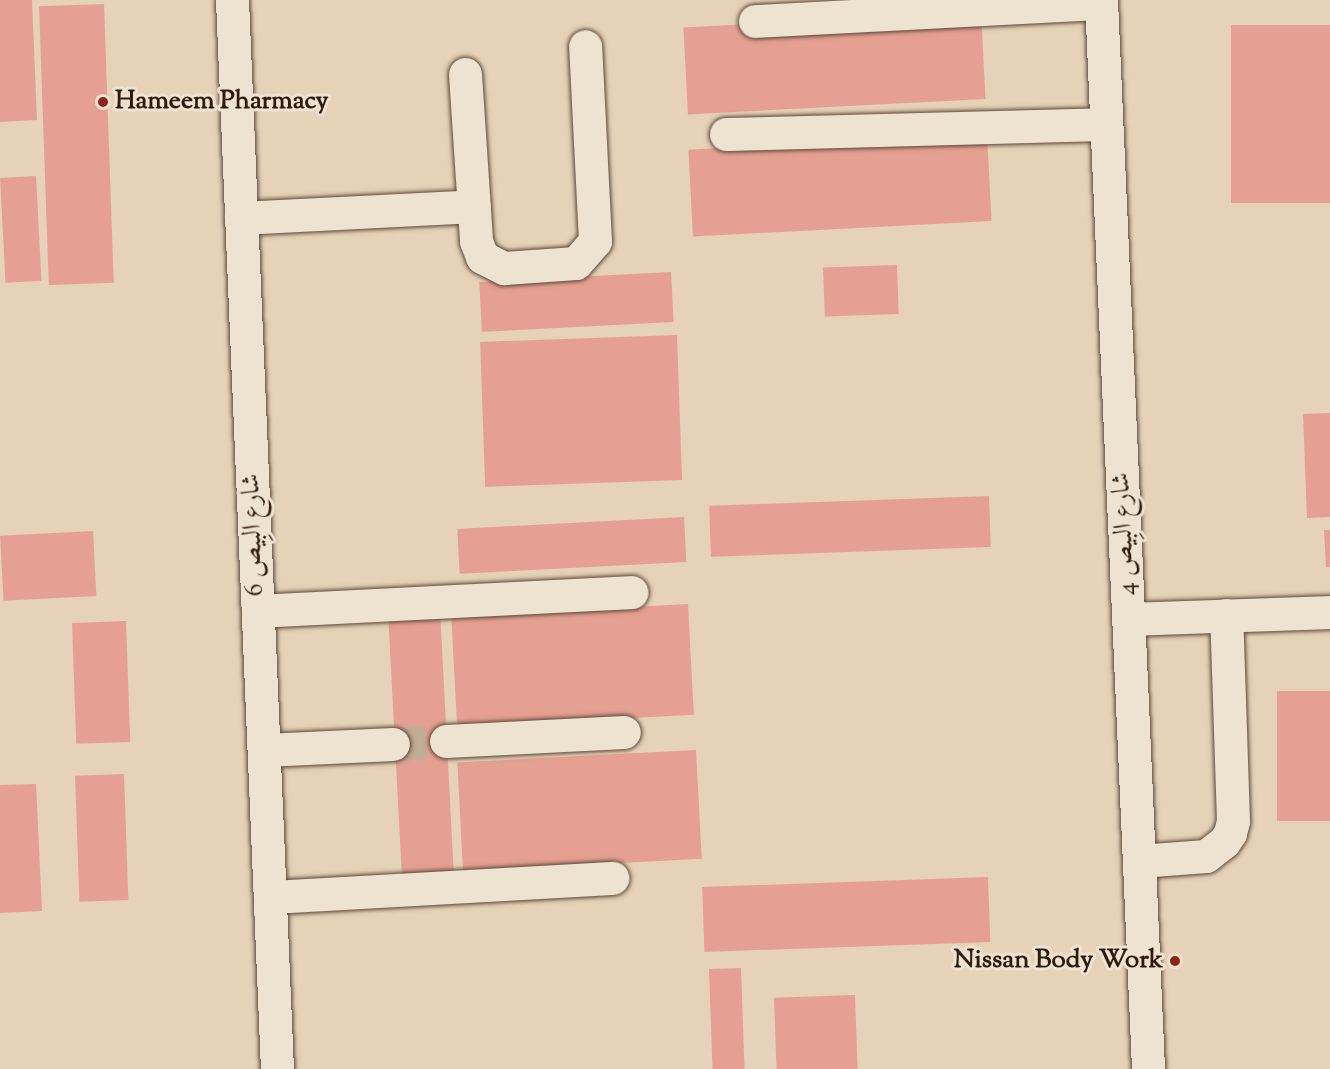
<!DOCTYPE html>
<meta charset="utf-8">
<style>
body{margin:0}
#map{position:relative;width:1330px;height:1069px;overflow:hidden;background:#e5d2b7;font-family:"Sorts Mill Goudy",Amiri,serif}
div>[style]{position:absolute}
.building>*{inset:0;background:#e6a093;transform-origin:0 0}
.minor-tunnel>*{height:33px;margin-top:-16.5px;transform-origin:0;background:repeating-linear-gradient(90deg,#c0ad95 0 33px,transparent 0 49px)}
.roads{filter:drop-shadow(0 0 2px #5c4937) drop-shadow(0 0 2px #5c4937)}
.minor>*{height:33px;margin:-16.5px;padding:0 16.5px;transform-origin:16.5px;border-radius:16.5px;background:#eee2d0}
.dots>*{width:16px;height:16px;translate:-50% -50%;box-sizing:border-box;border:3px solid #eee2d0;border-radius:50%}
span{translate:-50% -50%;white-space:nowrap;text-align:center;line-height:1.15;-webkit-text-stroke:6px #eee2d0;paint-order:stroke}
.poi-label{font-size:26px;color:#2e1b0c;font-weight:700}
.left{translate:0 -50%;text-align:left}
.right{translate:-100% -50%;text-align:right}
.street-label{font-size:26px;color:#2e1b0c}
</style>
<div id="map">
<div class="building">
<div style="clip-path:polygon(0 0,32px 0,37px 120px,0 122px)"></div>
<div style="left:104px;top:4px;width:279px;height:65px;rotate:88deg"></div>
<div style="left:981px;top:12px;width:87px;height:298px;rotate:87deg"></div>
<div style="left:1330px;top:25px;width:178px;height:99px;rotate:90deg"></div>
<div style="left:987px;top:134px;width:87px;height:299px;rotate:87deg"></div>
<div style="left:36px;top:176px;width:105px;height:36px;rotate:87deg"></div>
<div style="left:897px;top:265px;width:49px;height:74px;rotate:88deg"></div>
<div style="left:671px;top:272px;width:50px;height:192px;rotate:87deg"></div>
<div style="left:677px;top:335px;width:145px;height:197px;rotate:88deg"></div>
<div style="clip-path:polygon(1330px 413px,1330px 517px,1307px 518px,1303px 414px)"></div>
<div style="left:989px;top:496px;width:51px;height:280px;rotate:88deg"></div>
<div style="left:684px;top:517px;width:45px;height:227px;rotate:87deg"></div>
<div style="clip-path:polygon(1324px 530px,1330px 530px,1330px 567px,1326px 567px)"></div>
<div style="left:93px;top:531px;width:65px;height:93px;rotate:87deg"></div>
<div style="left:688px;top:604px;width:111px;height:237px;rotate:87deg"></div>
<div style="left:440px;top:610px;width:266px;height:52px;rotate:87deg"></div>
<div style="left:126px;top:621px;width:121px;height:54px;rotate:88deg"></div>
<div style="left:1330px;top:691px;width:130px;height:53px;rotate:90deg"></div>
<div style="left:696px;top:750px;width:109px;height:239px;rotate:87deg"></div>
<div style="left:124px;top:774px;width:126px;height:49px;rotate:88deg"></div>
<div style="clip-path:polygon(36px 784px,42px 911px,0 913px,0 785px)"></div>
<div style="left:988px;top:877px;width:65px;height:286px;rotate:88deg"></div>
<div style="left:741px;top:968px;width:101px;height:32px;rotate:88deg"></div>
<div style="left:855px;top:995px;width:74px;height:81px;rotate:88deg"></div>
</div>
<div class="minor-tunnel">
<div style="left:393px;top:744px;width:53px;rotate:-3.2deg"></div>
</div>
<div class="roads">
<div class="minor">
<div style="left:232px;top:0;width:1070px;rotate:87.59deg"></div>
<div style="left:1101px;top:0;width:1070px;rotate:87.48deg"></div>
<div style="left:755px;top:21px;width:346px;rotate:-3deg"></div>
<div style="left:465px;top:74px;width:167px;rotate:86.2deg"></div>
<div style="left:476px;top:241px;width:17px;rotate:69deg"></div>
<div style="left:482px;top:257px;width:25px;rotate:27deg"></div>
<div style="left:504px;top:268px;width:72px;rotate:-4deg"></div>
<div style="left:576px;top:263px;width:29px;rotate:-49deg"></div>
<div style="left:595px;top:241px;width:195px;rotate:-92.9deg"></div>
<div style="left:726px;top:134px;width:380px;rotate:-1.5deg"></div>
<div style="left:241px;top:218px;width:233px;rotate:-2.9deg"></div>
<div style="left:258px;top:611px;width:374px;rotate:-2.9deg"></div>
<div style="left:1129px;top:619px;width:201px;rotate:-2deg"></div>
<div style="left:446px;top:741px;width:178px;rotate:-2.9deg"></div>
<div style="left:264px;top:750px;width:129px;rotate:-2.7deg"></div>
<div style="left:1139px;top:861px;width:67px;rotate:-4.3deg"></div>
<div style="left:1206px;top:856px;width:23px;rotate:-38deg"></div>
<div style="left:1224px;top:842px;width:11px;rotate:-56deg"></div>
<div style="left:1230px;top:833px;width:12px;rotate:-76deg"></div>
<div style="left:1233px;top:821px;width:206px;rotate:-91.9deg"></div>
<div style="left:270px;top:897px;width:343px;rotate:-3.2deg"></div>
</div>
</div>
<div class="dots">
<div style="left:103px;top:102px;background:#8f2418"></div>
<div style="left:1175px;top:961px;background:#8f2418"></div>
</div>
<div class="poi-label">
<span class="left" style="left:115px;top:102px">Hameem Pharmacy</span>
<span class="right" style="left:1163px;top:961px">Nissan Body Work</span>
</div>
<div class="street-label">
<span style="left:1125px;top:534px;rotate:-93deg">شارع البِيص 4</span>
<span style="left:254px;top:535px;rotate:-92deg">شارع البِيص 6</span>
</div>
</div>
